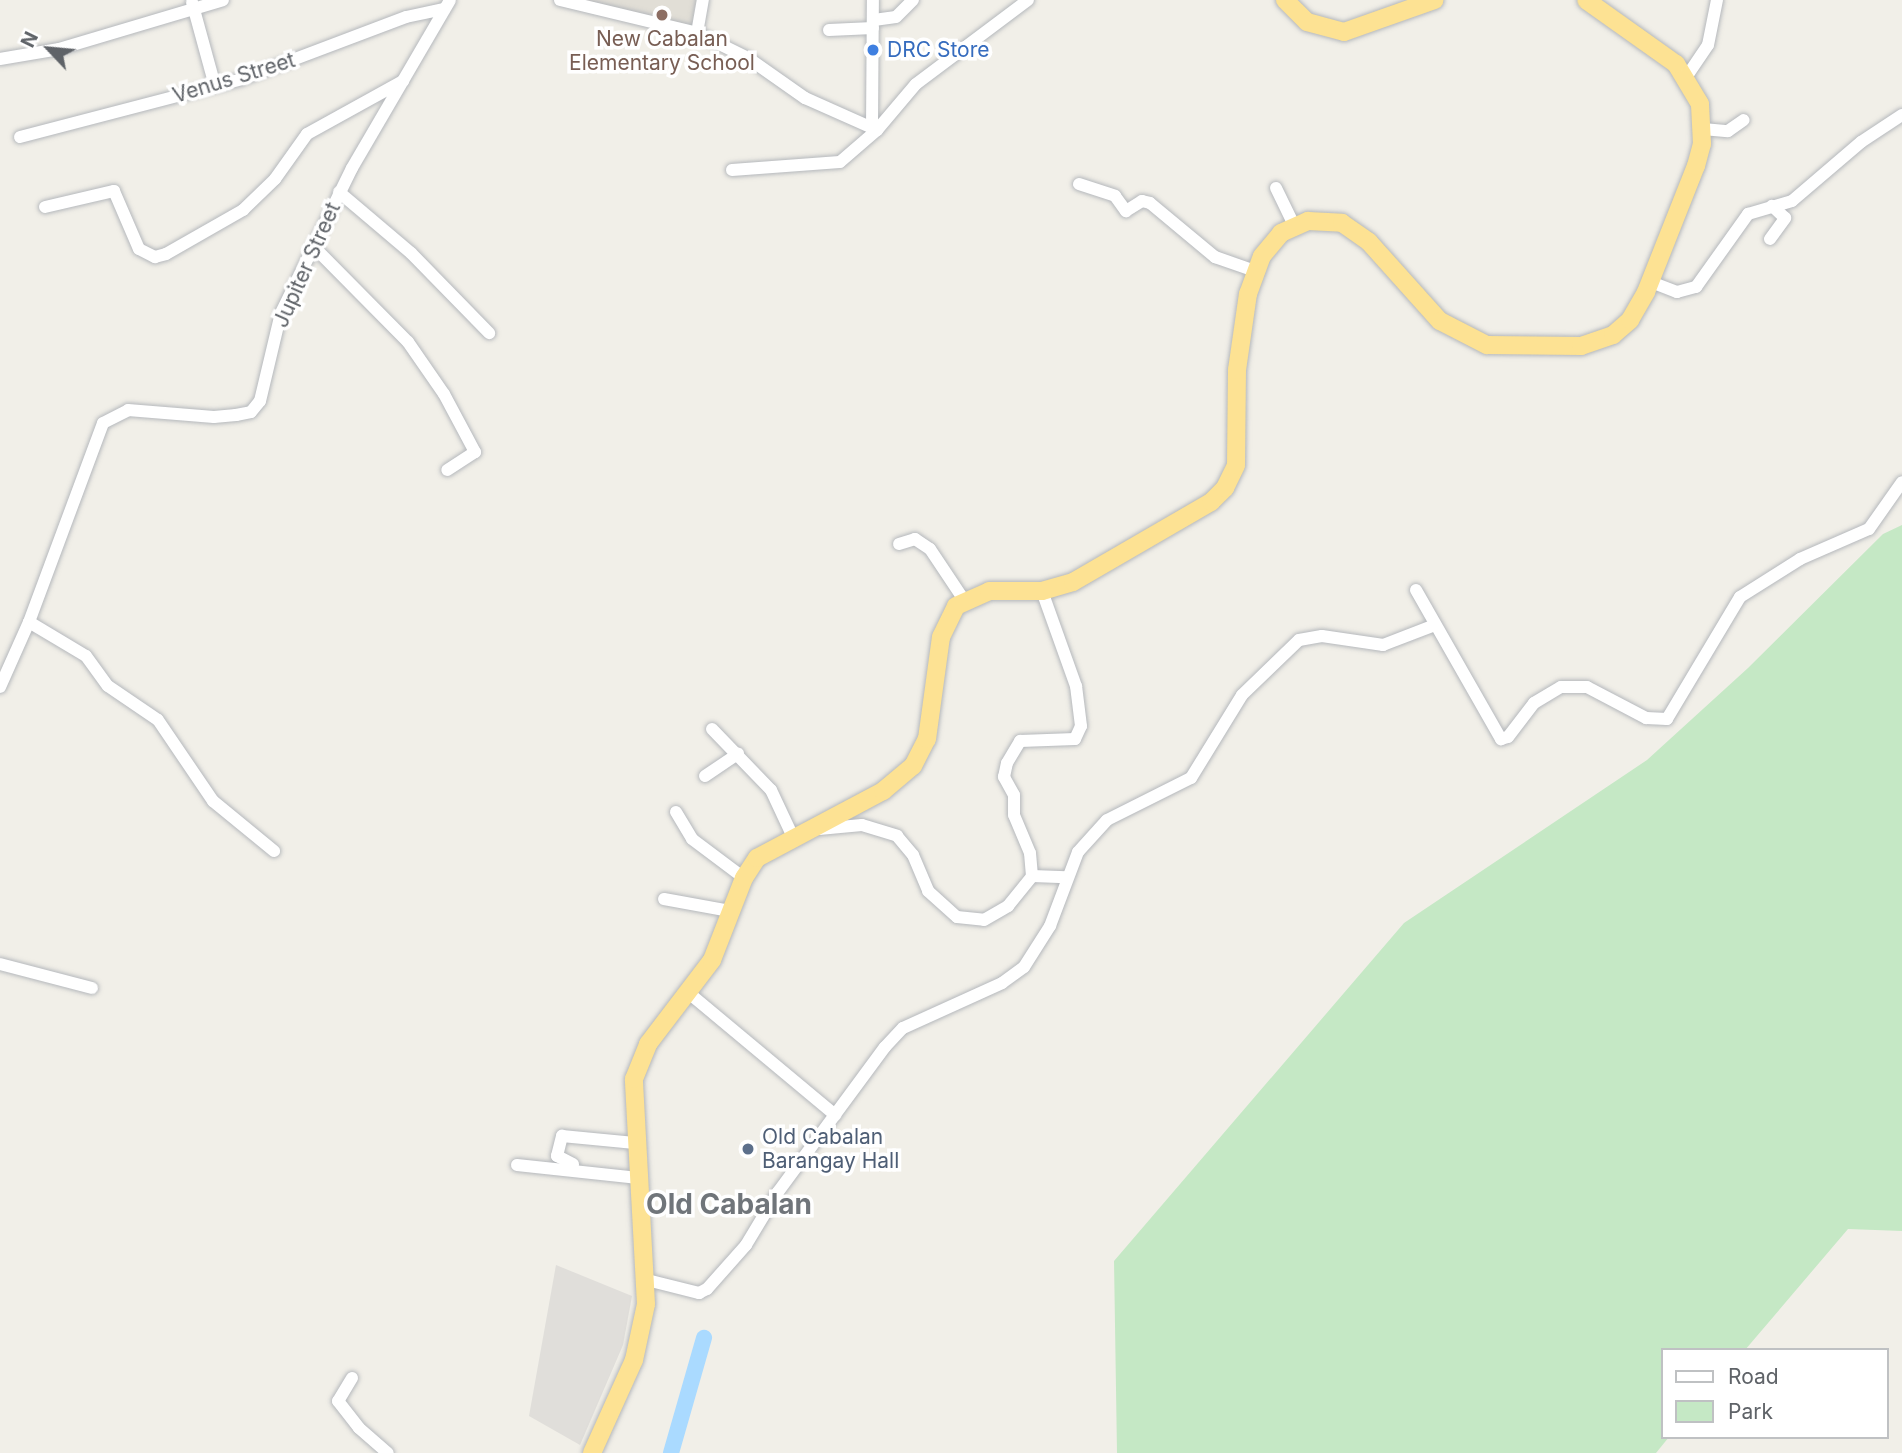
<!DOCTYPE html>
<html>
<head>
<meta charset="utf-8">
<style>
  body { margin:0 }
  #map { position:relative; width:1902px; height:1453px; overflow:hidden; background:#f1efe8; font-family:Inter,sans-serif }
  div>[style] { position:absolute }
  .industrial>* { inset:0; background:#e0deda }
  .education>* { inset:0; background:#e1ded6 }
  .green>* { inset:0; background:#c5e8c5 }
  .river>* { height:16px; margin:-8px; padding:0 8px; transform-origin:8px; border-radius:8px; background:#aadaff }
  .roads { filter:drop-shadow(0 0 2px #b5b8bc) drop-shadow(0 0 2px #b5b8bc) }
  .minor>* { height:12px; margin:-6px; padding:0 6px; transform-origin:6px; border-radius:6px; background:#fff }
  .highway>* { height:18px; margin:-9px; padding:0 9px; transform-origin:9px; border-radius:9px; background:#fde293 }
  .dots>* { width:19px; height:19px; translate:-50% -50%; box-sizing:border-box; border:4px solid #fff; border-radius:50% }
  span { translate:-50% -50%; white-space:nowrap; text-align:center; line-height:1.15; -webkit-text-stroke:7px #fff; paint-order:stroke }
  .education-label { font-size:21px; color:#785e54 }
  .shop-label { font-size:21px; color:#366cbe }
  .left { translate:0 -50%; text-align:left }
  .street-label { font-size:21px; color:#5f6368 }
  .service-label { font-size:21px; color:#4e5e75 }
  .district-label { font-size:28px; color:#70757a; font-weight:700 }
  .legend { position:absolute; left:1661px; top:1348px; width:228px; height:91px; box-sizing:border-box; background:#fff; border:2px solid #bfc1c3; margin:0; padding:9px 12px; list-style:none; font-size:21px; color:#5f6368 }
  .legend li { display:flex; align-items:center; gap:14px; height:35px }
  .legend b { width:35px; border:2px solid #bfc1c3 }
  .north { position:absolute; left:14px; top:14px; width:70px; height:70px; -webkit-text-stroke:5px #fff; paint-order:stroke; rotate:296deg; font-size:19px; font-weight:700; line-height:28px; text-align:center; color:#5f6368 }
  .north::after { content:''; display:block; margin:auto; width:24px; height:32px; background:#5f6368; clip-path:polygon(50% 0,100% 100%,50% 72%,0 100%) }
</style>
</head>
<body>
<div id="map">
  <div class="industrial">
    <i style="clip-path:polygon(556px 1265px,632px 1296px,623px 1345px,580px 1445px,529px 1416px)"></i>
  </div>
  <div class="education">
    <i style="clip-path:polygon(572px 0,696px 0,691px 31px)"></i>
  </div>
  <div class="green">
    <i style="clip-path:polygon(1902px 525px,1902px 1231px,1848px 1229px,1745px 1350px,1662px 1350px,1662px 1437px,1669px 1437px,1656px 1453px,1117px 1453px,1114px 1261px,1404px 923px,1647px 760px,1748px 668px,1883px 534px)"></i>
  </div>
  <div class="river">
    <i style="left:671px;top:1453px;width:120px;rotate:-74deg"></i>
  </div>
  <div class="roads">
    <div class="minor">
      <i style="left:560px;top:0;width:141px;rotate:13.5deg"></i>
      <i style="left:697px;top:33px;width:57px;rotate:26.1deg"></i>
      <i style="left:748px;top:58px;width:70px;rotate:35.1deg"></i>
      <i style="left:805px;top:98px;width:79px;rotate:24deg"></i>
      <i style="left:192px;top:2px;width:87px;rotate:74.7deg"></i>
      <i style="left:874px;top:20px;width:22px;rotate:-8deg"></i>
      <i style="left:896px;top:17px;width:24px;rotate:-45deg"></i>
      <i style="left:829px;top:30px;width:44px;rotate:-2.6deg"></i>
      <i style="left:697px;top:33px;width:34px;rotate:-80deg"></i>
      <i style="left:0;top:59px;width:60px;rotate:-9.6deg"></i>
      <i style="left:59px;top:49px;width:171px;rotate:-16.6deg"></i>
      <i style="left:1687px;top:76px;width:37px;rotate:-56deg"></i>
      <i style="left:1708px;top:45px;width:46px;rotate:-78.7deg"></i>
      <i style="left:872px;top:128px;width:128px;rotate:-89.6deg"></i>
      <i style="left:1703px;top:129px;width:25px;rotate:5deg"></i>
      <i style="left:1728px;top:131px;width:19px;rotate:-35deg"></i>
      <i style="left:20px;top:137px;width:229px;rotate:-14.6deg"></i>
      <i style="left:242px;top:79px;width:175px;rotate:-20.7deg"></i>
      <i style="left:406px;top:17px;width:39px;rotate:-12deg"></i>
      <i style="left:732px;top:170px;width:108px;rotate:-4.2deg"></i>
      <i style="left:840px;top:162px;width:49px;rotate:-40.9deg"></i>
      <i style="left:877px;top:130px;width:60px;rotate:-49.7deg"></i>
      <i style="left:916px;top:84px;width:140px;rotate:-36.9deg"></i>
      <i style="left:1079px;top:184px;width:38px;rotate:18deg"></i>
      <i style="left:1115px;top:196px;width:19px;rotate:54deg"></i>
      <i style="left:1126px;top:211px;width:19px;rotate:-32deg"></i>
      <i style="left:1142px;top:201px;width:8px;rotate:14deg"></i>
      <i style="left:1150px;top:203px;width:85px;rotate:39.7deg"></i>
      <i style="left:1215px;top:257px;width:42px;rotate:19.3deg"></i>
      <i style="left:1276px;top:188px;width:41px;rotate:64.1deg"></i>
      <i style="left:339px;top:192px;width:94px;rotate:40.3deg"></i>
      <i style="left:411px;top:253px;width:112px;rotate:45.7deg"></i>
      <i style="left:45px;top:207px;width:71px;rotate:-13.1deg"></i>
      <i style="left:114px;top:191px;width:63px;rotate:66.7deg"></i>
      <i style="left:139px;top:249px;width:18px;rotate:27deg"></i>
      <i style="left:155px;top:257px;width:11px;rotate:-15deg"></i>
      <i style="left:166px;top:254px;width:89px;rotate:-29.7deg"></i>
      <i style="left:243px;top:210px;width:45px;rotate:-44.1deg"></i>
      <i style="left:275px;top:179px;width:55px;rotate:-54.6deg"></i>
      <i style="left:307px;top:134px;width:110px;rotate:-28.9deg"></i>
      <i style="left:1770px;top:239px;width:26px;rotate:-54deg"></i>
      <i style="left:1785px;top:218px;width:18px;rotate:-137deg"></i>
      <i style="left:313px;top:246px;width:135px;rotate:45.3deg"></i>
      <i style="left:408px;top:342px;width:63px;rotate:55.3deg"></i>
      <i style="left:444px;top:394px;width:66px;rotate:61.9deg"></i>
      <i style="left:475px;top:452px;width:33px;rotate:147deg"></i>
      <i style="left:1651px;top:282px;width:28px;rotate:21deg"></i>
      <i style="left:1677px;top:292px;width:20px;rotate:-15deg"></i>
      <i style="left:1696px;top:287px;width:90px;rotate:-54.5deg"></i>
      <i style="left:1748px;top:214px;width:46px;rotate:-16.5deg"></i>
      <i style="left:1792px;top:201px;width:91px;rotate:-40.5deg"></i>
      <i style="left:1861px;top:142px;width:49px;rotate:-33.4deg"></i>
      <i style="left:899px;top:544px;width:17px;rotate:-17deg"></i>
      <i style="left:915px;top:539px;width:18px;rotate:34deg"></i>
      <i style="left:930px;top:549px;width:61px;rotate:56.3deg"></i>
      <i style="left:1416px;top:590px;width:172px;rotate:60.3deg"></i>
      <i style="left:1501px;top:739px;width:7px;rotate:-16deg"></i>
      <i style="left:1508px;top:737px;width:43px;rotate:-52.6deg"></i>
      <i style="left:1534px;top:703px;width:31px;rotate:-31deg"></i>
      <i style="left:1561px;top:687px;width:26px"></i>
      <i style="left:1587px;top:687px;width:67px;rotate:27.7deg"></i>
      <i style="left:1646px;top:718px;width:21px;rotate:3deg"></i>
      <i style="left:1667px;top:719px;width:142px;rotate:-59.1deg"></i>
      <i style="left:1740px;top:597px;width:71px;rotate:-32.3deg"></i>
      <i style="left:1800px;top:559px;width:75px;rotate:-23.5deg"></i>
      <i style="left:1869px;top:529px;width:57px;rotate:-54.9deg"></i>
      <i style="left:29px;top:622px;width:66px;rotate:30.8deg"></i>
      <i style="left:86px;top:656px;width:37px;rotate:54deg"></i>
      <i style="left:108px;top:686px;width:60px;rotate:34.2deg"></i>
      <i style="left:158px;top:720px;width:98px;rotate:55.8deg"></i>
      <i style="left:213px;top:801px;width:79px;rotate:39.3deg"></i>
      <i style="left:0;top:687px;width:71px;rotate:-66deg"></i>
      <i style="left:29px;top:622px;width:212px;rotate:-69.6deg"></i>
      <i style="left:103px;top:423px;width:28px;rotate:-27deg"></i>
      <i style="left:128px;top:410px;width:86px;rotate:4.7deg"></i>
      <i style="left:214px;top:417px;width:22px;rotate:-5deg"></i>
      <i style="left:236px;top:415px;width:15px;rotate:-11deg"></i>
      <i style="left:251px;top:412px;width:14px;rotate:-51deg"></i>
      <i style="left:260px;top:401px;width:90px;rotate:-76.6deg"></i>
      <i style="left:281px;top:313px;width:161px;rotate:-63.9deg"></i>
      <i style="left:352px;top:168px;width:194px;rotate:-59.7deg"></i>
      <i style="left:712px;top:729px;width:85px;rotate:46deg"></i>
      <i style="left:771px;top:790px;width:52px;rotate:64.9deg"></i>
      <i style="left:705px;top:776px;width:40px;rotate:-34deg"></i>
      <i style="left:676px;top:812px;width:31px;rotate:59deg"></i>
      <i style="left:692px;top:839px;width:65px;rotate:36.9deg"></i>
      <i style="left:819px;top:829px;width:43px;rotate:-5.3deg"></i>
      <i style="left:862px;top:825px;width:37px;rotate:17deg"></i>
      <i style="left:897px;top:836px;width:25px;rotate:50deg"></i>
      <i style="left:913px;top:855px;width:39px;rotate:67deg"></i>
      <i style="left:928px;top:891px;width:39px;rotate:42deg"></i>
      <i style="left:957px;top:917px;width:27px;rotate:6deg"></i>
      <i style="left:984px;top:920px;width:28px;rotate:-30deg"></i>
      <i style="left:1008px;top:906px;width:38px;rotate:-51deg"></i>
      <i style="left:1032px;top:876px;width:23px;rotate:-95deg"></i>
      <i style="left:1030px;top:853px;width:41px;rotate:-112.8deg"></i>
      <i style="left:1014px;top:815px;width:20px;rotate:-90deg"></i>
      <i style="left:1014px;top:795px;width:21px;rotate:-119deg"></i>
      <i style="left:1004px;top:777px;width:14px;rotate:-78deg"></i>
      <i style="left:1007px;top:763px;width:26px;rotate:-59deg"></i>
      <i style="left:1020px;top:741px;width:55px;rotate:-2.1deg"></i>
      <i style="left:1075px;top:739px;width:14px;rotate:-65deg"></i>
      <i style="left:1081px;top:726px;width:40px;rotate:-97.1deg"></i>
      <i style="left:1076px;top:686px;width:101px;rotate:-109.7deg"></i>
      <i style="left:1032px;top:876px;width:34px;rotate:2deg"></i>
      <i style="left:664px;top:899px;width:67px;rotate:10.3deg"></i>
      <i style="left:0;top:964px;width:95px;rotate:14.6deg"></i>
      <i style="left:690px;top:994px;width:189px;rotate:39.8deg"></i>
      <i style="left:573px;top:1164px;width:18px;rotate:-153deg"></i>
      <i style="left:557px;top:1156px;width:21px;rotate:-76deg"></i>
      <i style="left:562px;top:1136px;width:73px;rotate:5.5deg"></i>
      <i style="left:517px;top:1165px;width:122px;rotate:6.1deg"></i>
      <i style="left:647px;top:1280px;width:54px;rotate:14deg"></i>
      <i style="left:699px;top:1293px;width:9px;rotate:-27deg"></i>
      <i style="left:707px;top:1289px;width:59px;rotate:-48.4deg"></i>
      <i style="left:746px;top:1245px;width:62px;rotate:-58.9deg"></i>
      <i style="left:778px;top:1192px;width:180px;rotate:-53.6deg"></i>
      <i style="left:885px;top:1047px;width:26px;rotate:-47deg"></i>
      <i style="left:903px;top:1028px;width:109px;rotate:-24.4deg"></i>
      <i style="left:1002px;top:983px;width:27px;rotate:-36deg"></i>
      <i style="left:1024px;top:967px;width:49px;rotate:-57.6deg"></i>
      <i style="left:1050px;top:926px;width:79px;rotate:-69.3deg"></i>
      <i style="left:1078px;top:852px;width:43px;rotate:-47.8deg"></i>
      <i style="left:1107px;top:820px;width:94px;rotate:-26.6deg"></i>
      <i style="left:1191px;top:778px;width:97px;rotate:-58.4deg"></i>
      <i style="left:1242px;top:695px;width:79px;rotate:-44deg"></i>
      <i style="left:1299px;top:640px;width:23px;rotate:-10deg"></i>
      <i style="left:1322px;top:636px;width:62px;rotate:8.4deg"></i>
      <i style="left:1383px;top:645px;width:56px;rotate:-21deg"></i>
      <i style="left:352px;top:1378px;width:27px;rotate:121deg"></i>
      <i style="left:338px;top:1401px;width:34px;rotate:52deg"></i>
      <i style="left:359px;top:1428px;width:38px;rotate:41deg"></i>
    </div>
    <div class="highway">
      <i style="left:1285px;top:0;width:31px;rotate:45deg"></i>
      <i style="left:1307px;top:22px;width:38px;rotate:15deg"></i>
      <i style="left:1344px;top:32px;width:96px;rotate:-19.4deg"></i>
      <i style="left:592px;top:1453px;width:102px;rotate:-65.7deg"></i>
      <i style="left:634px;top:1360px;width:57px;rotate:-77.9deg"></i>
      <i style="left:646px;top:1304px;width:225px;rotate:-93.1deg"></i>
      <i style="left:634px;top:1079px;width:38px;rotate:-68deg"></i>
      <i style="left:648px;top:1044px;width:106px;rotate:-52.7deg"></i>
      <i style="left:712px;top:960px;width:88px;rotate:-68.7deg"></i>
      <i style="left:744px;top:878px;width:24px;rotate:-57deg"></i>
      <i style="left:757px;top:858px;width:143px;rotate:-28deg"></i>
      <i style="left:883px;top:791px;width:39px;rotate:-40deg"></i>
      <i style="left:913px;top:766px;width:30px;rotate:-63deg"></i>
      <i style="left:927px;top:739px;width:103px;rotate:-82.2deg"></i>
      <i style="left:941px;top:637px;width:34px;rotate:-64deg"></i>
      <i style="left:956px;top:606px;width:36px;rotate:-24deg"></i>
      <i style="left:989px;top:591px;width:53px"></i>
      <i style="left:1042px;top:591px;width:32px;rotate:-16deg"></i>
      <i style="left:1073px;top:582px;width:160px;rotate:-30.1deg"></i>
      <i style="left:1211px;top:502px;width:20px;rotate:-45deg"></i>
      <i style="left:1225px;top:488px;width:25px;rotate:-64deg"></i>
      <i style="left:1236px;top:465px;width:95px;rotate:-89.4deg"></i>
      <i style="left:1237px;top:370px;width:77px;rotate:-81.8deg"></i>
      <i style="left:1248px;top:294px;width:40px;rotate:-69.8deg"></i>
      <i style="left:1262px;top:256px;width:30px;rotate:-50deg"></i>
      <i style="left:1281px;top:233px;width:30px;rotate:-24deg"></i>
      <i style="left:1308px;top:221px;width:34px;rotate:3deg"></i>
      <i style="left:1342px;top:223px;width:33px;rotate:35deg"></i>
      <i style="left:1369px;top:242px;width:106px;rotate:48.1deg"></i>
      <i style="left:1440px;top:321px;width:53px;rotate:27.1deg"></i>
      <i style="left:1487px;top:345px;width:94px;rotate:0.6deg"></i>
      <i style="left:1581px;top:346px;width:34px;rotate:-19deg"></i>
      <i style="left:1613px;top:335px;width:23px;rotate:-41deg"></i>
      <i style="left:1630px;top:320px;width:32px;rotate:-60deg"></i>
      <i style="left:1646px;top:292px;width:136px;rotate:-68.4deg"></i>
      <i style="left:1696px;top:166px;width:23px;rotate:-75deg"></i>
      <i style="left:1702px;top:144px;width:40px;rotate:-92.9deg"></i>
      <i style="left:1700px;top:104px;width:47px;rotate:-121deg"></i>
      <i style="left:1676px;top:64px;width:110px;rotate:-144.6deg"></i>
    </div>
  </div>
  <div class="dots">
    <i style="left:662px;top:15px;background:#8d6e63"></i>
    <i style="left:873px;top:50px;background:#3f7fe0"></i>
    <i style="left:748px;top:1149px;background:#5c6f8a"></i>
  </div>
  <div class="education-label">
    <span style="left:662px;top:51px">New Cabalan<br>Elementary School</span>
  </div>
  <div class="shop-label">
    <span class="left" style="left:887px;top:50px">DRC Store</span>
  </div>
  <div class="street-label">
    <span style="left:234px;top:78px;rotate:-17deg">Venus Street</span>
    <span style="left:307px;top:265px;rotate:-66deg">Jupiter Street</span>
  </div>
  <div class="service-label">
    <span class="left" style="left:762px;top:1149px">Old Cabalan<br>Barangay Hall</span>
  </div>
  <div class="district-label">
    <span style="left:729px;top:1204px">Old Cabalan</span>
  </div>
  <ul class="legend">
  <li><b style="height:9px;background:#fff"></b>Road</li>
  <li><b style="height:19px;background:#c5e8c5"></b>Park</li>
  </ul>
  <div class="north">N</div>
</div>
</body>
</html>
